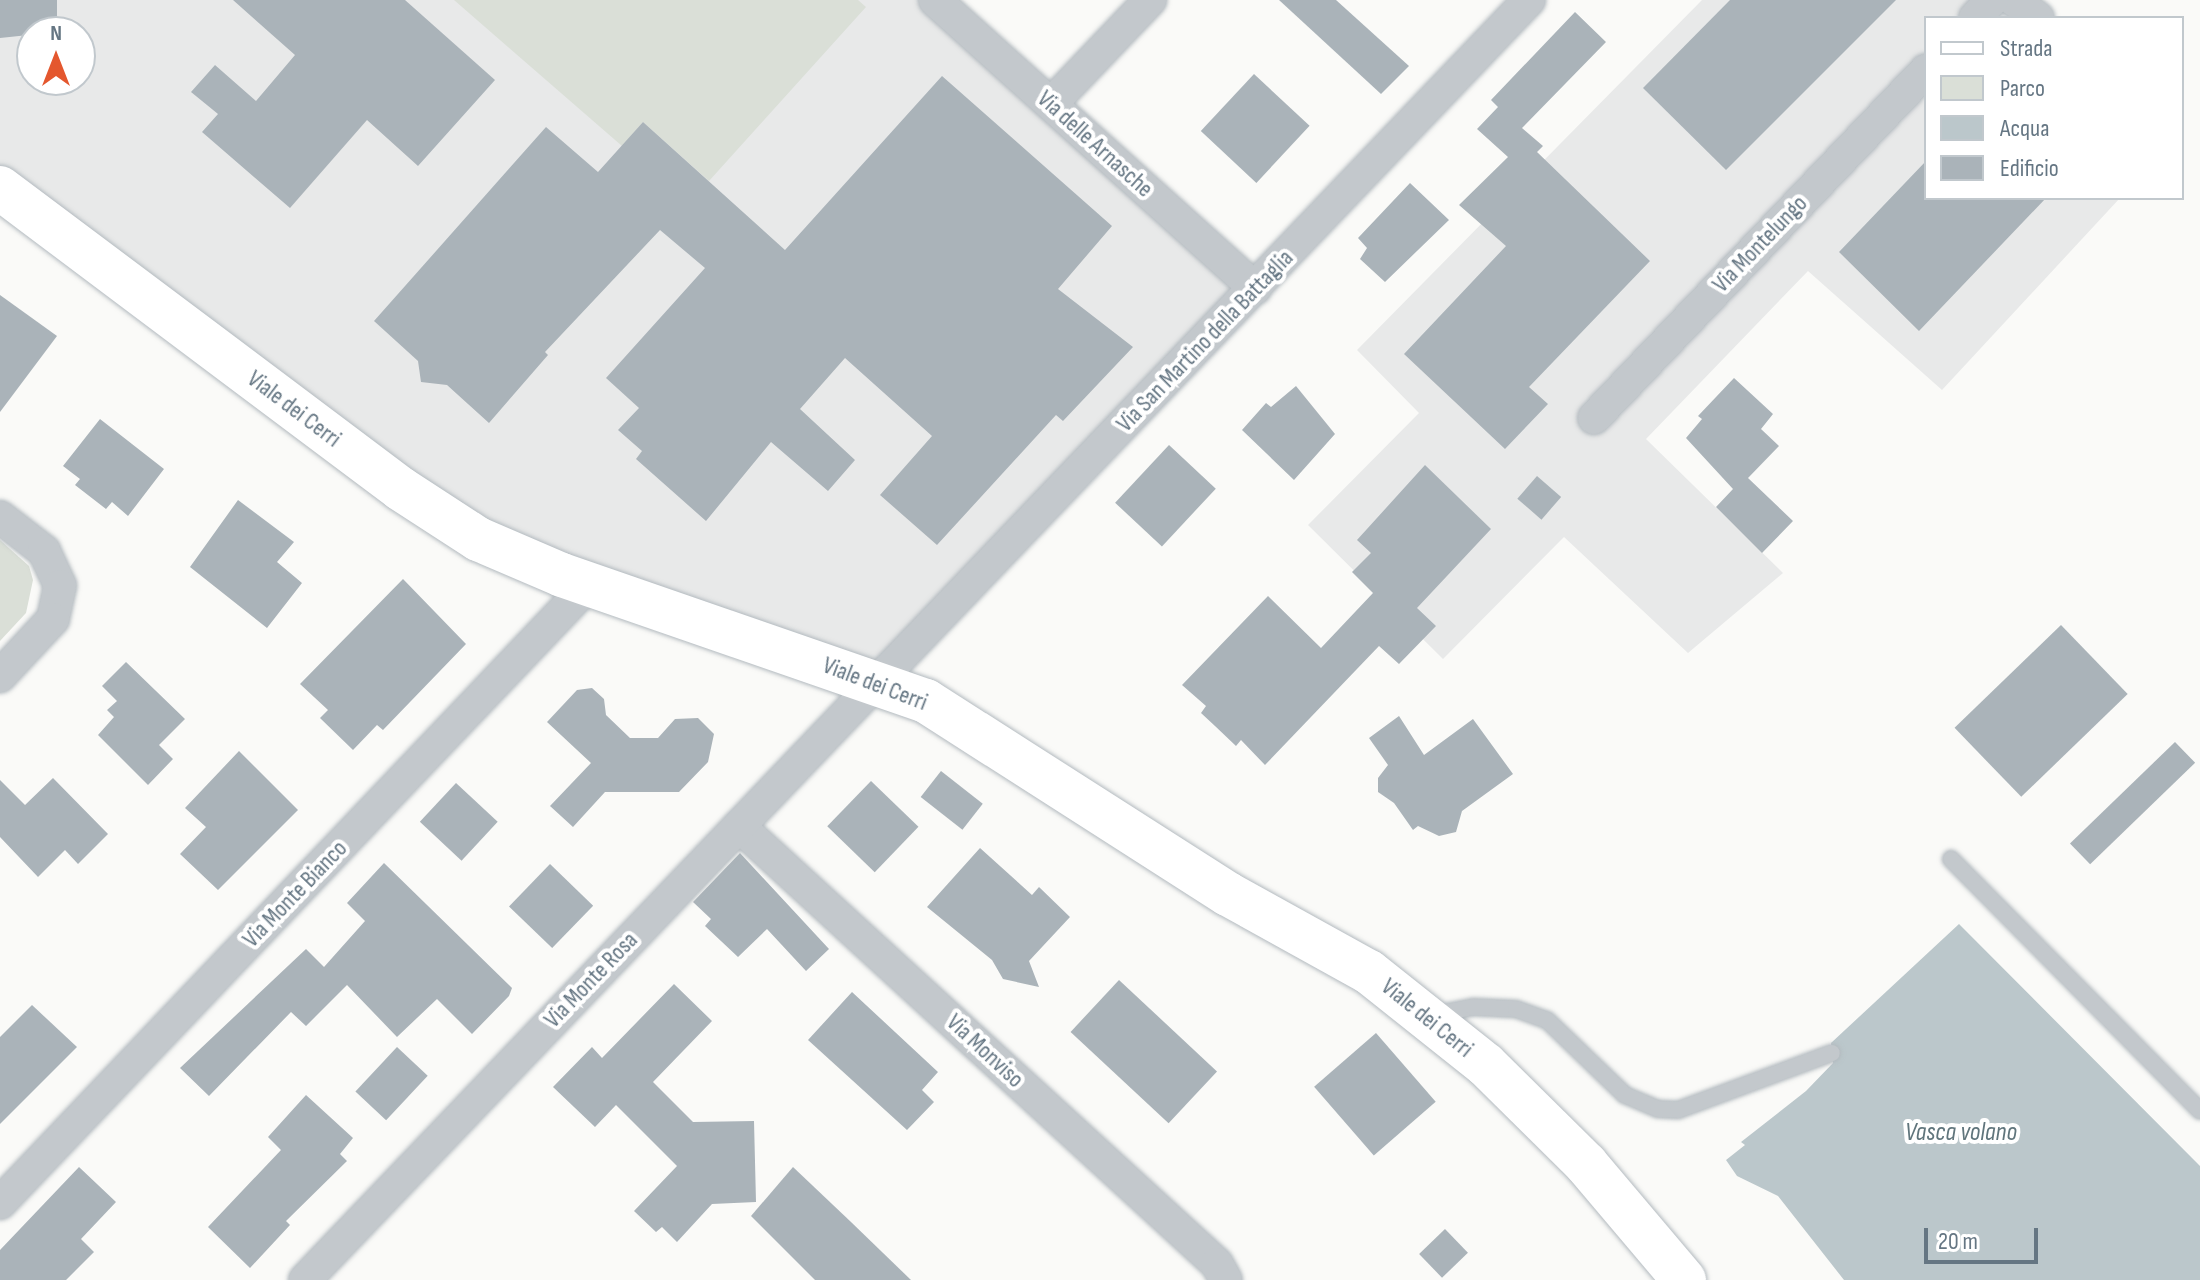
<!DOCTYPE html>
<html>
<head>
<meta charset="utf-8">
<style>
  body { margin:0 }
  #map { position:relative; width:2200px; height:1280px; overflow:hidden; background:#fafaf8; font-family:"Sofia Sans Condensed",sans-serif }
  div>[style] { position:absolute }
  .built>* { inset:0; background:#e8e9e9 }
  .green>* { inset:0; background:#dadfd7 }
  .water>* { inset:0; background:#bbc7cb }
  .building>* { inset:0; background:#aab3b9; transform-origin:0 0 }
  .roads { filter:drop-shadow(0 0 2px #b3babf) drop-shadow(0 0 2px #b3babf) }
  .lane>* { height:16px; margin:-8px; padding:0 8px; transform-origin:8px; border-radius:8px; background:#c3c8cc }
  .street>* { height:32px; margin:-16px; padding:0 16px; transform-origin:16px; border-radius:16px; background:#c3c8cc }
  .secondary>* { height:44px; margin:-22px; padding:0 22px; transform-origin:22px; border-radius:22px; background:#fff }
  span { translate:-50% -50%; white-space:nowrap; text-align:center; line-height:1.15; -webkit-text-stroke:8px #fff; paint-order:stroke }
  .street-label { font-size:24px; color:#657683 }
  .water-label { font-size:26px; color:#60757c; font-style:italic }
  .legend { position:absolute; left:1924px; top:16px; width:260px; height:184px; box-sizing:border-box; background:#fff; border:2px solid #c1c8cd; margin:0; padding:10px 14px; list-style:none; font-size:24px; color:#657683 }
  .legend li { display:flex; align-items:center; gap:16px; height:40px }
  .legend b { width:40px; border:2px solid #c1c8cd }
  .north { position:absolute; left:16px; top:16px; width:80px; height:80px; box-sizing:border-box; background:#fff; border:2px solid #c1c8cd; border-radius:50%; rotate:0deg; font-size:22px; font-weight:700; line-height:32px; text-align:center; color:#657683 }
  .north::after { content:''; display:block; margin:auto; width:28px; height:36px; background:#e4572e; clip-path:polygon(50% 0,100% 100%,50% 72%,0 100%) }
  .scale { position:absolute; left:1924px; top:1228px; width:114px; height:36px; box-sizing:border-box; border:4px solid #657683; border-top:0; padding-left:10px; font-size:24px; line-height:28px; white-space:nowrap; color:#657683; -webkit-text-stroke:6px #fff; paint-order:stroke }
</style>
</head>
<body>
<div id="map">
  <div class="built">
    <i style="clip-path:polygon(evenodd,0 0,947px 0,1248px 288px,879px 674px,526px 551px,0 179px,0 0,32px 32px,80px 32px,80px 80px,32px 80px,32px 32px)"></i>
    <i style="clip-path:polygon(1702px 0,2030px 0,2055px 18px,1926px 18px,1926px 198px,2120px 198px,1942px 390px,1808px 271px,1646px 439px,1783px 573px,1688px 653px,1564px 537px,1443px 659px,1308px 525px,1419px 413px,1357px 350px)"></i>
  </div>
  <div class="green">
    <i style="clip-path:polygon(454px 0,858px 0,866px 7px,709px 181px,643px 122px,622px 146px)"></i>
    <i style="clip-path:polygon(0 540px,29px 566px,33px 580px,26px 613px,0 641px)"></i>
  </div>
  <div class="water">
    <i style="clip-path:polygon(1959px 924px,2200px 1166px,2200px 1280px,1844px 1280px,1778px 1196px,1737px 1176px,1726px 1160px,1745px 1145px,1741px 1142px,1806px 1091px,1833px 1063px,1831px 1043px)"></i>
  </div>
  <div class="building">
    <i style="clip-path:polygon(0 0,57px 0,57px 32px,0 38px)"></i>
    <i style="clip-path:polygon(233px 0,405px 0,495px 80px,418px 166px,367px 120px,290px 208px,202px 132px,218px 114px,191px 92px,215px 65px,256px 101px,295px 55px)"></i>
    <i style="clip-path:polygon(1279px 0,1336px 0,1409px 66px,1381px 94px)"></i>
    <i style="clip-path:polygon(1730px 0,1896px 0,1726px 170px,1643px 88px)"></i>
    <i style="clip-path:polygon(1575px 12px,1606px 42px,1522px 128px,1543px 146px,1537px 152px,1650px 261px,1529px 387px,1548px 404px,1505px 449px,1404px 354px,1506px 246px,1459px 205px,1508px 157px,1477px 129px,1498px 107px,1491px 100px)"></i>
    <i style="left:1254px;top:74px;width:76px;height:78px;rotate:43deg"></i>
    <i style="clip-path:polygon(942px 76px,1112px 226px,1058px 289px,1133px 347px,1063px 421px,1056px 415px,937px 545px,880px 495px,932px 436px,845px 358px,800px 409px,855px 460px,828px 491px,771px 442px,706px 521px,636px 459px,642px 451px,618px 430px,639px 408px,606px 378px,705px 268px,660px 230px,545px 352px,548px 355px,489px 423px,447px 385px,421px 382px,418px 361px,374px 321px,546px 127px,598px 172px,643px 122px,785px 250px)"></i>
    <i style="clip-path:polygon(1926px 161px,1926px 198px,2046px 198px,1919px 331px,1839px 252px)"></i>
    <i style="clip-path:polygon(1410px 183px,1449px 220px,1385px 282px,1360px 259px,1367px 248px,1358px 238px)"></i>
    <i style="clip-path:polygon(0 295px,57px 336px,0 412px)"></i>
    <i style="clip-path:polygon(1734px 378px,1773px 414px,1761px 429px,1779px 446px,1748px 478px,1793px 521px,1762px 553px,1716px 507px,1733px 489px,1686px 438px,1702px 419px,1698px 416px)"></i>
    <i style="clip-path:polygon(1296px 386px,1335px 434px,1294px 480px,1242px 430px,1266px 403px,1271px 407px)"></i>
    <i style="clip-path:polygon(100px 419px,164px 469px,128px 516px,112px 502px,106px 509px,75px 485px,80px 479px,63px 466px)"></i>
    <i style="left:1169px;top:445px;width:64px;height:79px;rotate:43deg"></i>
    <i style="clip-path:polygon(1425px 465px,1491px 529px,1417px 608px,1436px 626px,1399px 664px,1379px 646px,1265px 765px,1241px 740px,1236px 746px,1215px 726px,1201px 713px,1206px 706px,1182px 685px,1268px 596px,1321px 648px,1373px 593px,1352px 572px,1371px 553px,1357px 540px)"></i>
    <i style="left:1537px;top:476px;width:32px;height:30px;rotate:41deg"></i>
    <i style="clip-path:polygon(238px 500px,294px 542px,277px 562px,302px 583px,267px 628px,190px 567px)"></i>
    <i style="clip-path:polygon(403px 579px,466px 644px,383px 730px,377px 725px,353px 750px,320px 718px,328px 710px,300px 684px)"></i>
    <i style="left:2061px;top:625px;width:96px;height:148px;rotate:46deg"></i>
    <i style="clip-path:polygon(126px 662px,185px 719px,159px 745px,173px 759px,148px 785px,98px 735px,114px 717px,107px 710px,117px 701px,102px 686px)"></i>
    <i style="clip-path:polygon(592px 688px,604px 699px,606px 715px,630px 738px,658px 738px,675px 719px,698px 718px,714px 734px,708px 762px,679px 792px,605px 792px,573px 827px,550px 806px,591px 763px,547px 722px,577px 690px)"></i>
    <i style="clip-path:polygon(1399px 716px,1424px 755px,1473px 719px,1513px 774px,1462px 811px,1456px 832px,1439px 836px,1418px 826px,1413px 830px,1394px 803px,1378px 792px,1378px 778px,1388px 765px,1369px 738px)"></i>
    <i style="left:2175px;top:742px;width:29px;height:146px;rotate:46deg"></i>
    <i style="clip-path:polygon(239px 751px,298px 810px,218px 890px,180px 854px,206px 827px,185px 808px)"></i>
    <i style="left:941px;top:771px;width:53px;height:33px;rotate:38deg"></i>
    <i style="clip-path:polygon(53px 778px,108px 834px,78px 864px,65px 850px,38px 877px,0 837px,0 780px,25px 805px)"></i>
    <i style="left:871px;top:781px;width:66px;height:63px;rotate:44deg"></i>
    <i style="left:456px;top:783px;width:57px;height:53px;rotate:43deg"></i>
    <i style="clip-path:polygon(980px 848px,1032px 895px,1039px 887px,1070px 917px,1029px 961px,1039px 987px,1003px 979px,992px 960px,927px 907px)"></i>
    <i style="clip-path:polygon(740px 853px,829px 949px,806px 971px,767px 929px,738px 957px,705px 926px,711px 919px,693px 902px)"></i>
    <i style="clip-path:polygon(384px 863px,512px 988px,509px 996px,472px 1034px,437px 999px,397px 1037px,347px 985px,306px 1026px,291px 1012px,209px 1096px,180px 1068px,306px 949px,324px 967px,365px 921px,347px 903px)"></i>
    <i style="left:550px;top:864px;width:60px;height:59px;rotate:44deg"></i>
    <i style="left:1119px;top:980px;width:134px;height:71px;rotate:43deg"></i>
    <i style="clip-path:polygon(674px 984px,712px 1021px,653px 1082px,693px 1122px,754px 1121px,756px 1202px,712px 1204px,677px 1242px,662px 1227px,656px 1232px,634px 1211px,677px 1166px,616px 1105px,595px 1127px,553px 1087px,592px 1047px,602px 1058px)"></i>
    <i style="clip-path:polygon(852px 992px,938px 1072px,922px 1090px,934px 1102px,907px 1130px,808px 1040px)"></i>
    <i style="clip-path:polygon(32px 1005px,77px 1047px,0 1124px,0 1037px)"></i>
    <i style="left:1376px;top:1033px;width:91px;height:82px;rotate:49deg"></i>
    <i style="left:397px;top:1047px;width:42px;height:61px;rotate:43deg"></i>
    <i style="clip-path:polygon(306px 1095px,353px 1138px,340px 1154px,347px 1161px,286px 1221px,290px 1225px,250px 1268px,208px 1227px,281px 1150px,268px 1137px)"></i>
    <i style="clip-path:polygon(79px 1167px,116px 1202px,81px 1239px,94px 1252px,66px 1280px,0 1280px,0 1250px)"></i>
    <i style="clip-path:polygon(793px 1167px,851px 1222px,911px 1280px,815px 1280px,751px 1216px)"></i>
    <i style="left:1445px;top:1229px;width:33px;height:36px;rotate:46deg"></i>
  </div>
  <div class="roads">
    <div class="lane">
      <i style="left:1951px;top:859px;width:354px;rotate:45.3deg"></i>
      <i style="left:1432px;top:1015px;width:42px;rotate:-11deg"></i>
      <i style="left:1473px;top:1007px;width:43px;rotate:2.7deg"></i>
      <i style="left:1516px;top:1009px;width:33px;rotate:20deg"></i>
      <i style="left:1547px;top:1020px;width:108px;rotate:43.9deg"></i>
      <i style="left:1625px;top:1095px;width:36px;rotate:23deg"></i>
      <i style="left:1658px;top:1109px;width:20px;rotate:3deg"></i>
      <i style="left:1678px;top:1110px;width:164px;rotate:-20.3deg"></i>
    </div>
    <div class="street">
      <i style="left:935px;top:0;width:431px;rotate:42deg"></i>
      <i style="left:2014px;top:0;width:30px;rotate:37deg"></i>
      <i style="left:1975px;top:18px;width:25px;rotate:-47deg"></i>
      <i style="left:1051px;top:104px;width:144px;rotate:-46.4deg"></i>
      <i style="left:1594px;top:418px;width:481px;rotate:-46.3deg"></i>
      <i style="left:0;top:517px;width:56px;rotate:37.7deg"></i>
      <i style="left:44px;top:551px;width:38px;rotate:65deg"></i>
      <i style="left:60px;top:586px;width:34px;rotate:102deg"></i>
      <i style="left:53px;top:619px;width:78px;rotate:132.9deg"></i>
      <i style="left:739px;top:826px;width:648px;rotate:42.5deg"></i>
      <i style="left:1217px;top:1264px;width:18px;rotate:61deg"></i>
      <i style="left:0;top:1203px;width:854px;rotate:-46.42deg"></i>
      <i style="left:305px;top:1280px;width:1771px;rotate:-46.28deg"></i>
    </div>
    <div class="secondary">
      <i style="left:0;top:188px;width:501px;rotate:36.89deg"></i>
      <i style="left:401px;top:489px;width:92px;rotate:33deg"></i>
      <i style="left:478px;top:539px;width:91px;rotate:23.2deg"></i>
      <i style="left:562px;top:575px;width:385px;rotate:19.1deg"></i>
      <i style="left:926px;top:701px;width:358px;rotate:32.6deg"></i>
      <i style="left:1228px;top:894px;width:161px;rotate:29deg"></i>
      <i style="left:1369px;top:972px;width:149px;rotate:38.5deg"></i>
      <i style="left:1486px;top:1065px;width:141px;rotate:44.7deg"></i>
      <i style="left:1586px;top:1164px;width:152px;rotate:49.8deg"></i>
    </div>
  </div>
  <div class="street-label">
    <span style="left:1095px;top:144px;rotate:42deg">Via delle Arnasche</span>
    <span style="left:1760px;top:244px;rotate:-46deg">Via Montelungo</span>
    <span style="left:1205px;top:341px;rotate:-46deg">Via San Martino della Battaglia</span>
    <span style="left:294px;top:409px;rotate:37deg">Viale dei Cerri</span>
    <span style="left:875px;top:684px;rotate:21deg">Viale dei Cerri</span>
    <span style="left:295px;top:894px;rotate:-46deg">Via Monte Bianco</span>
    <span style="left:591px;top:980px;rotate:-46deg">Via Monte Rosa</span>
    <span style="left:1427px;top:1018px;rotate:39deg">Viale dei Cerri</span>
    <span style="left:985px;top:1051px;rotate:43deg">Via Monviso</span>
  </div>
  <div class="water-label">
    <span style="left:1961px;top:1133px">Vasca volano</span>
  </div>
  <ul class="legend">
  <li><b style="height:10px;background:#fff"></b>Strada</li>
  <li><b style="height:22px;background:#dadfd7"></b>Parco</li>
  <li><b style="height:22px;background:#bbc7cb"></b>Acqua</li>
  <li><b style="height:22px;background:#aab3b9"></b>Edificio</li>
  </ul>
  <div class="north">N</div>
  <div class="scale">20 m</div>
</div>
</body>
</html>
